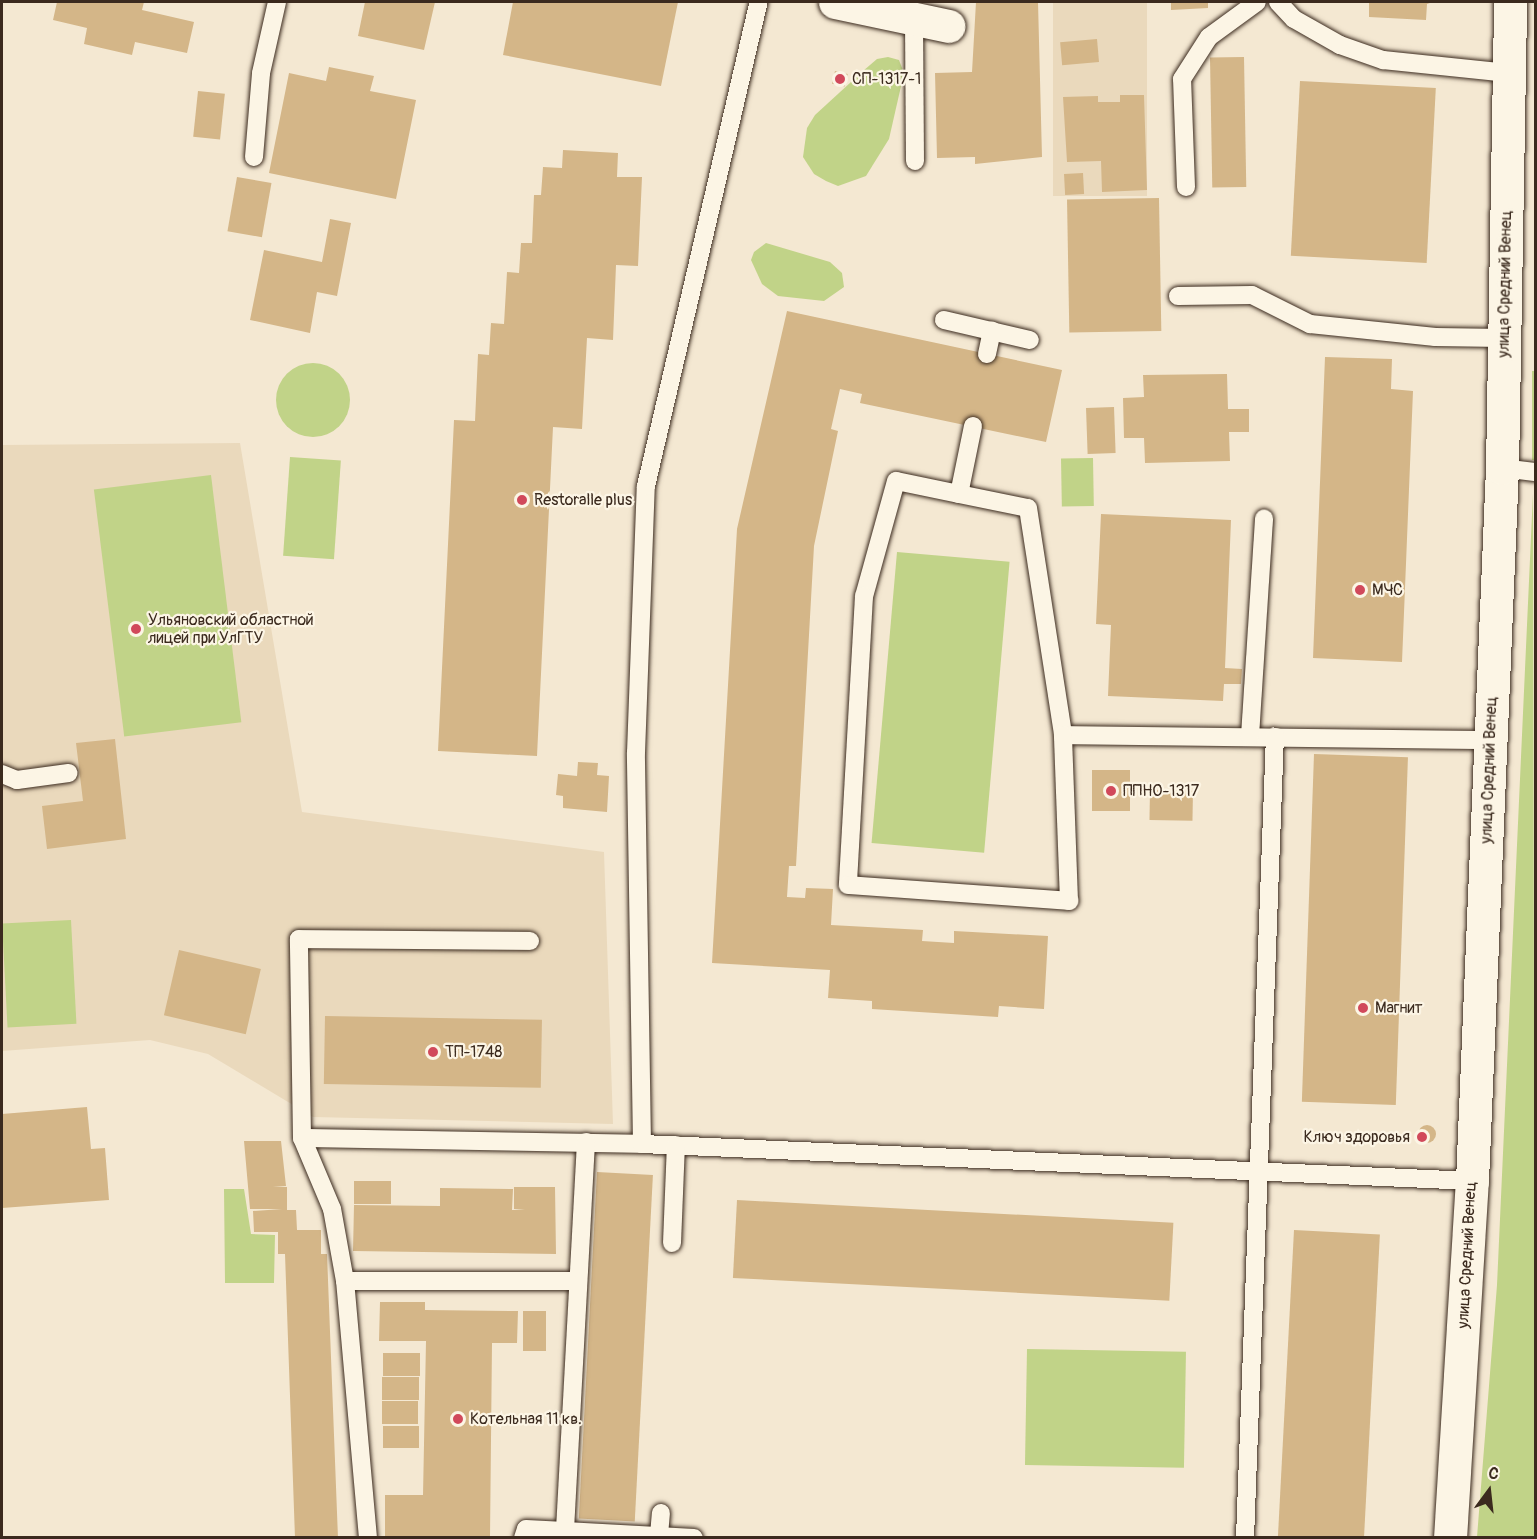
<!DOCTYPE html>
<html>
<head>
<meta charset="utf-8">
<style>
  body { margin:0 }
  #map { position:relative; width:1537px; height:1539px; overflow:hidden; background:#f4e8d2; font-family:Pangolin,sans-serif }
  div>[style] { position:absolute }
  .built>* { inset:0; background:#ead9bc; transform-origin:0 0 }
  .green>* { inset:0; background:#c1d388; transform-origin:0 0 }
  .round { border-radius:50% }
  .building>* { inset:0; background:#d4b688; transform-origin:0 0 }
  .roads { filter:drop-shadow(0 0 2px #3b2a1e) drop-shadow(0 0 2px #3b2a1e) }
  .service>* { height:18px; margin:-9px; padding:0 9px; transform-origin:9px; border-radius:9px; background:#fcf5e5 }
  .minor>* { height:33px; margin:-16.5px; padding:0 16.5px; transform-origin:16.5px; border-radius:16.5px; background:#fcf5e5 }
  .dots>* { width:16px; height:16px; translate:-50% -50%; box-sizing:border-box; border:3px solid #fcf5e5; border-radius:50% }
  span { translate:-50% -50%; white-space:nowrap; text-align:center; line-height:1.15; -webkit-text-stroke:4.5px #fcf5e5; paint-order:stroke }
  .poi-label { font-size:16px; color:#3b2a1e }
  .left { translate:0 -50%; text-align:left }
  .right { translate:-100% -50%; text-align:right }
  .street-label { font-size:16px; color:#3b2a1e }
  .frame { position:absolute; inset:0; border:3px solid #3b2a1e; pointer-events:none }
  .north { position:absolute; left:1459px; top:1461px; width:60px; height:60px; -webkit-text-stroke:4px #fcf5e5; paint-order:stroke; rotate:15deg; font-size:16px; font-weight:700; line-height:24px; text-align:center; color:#3b2a1e }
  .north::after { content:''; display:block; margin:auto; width:21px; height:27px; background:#3b2a1e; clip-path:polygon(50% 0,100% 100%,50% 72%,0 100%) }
</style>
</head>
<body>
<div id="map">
  <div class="built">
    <i style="left:1053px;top:2px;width:94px;height:194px"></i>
    <i style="clip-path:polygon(240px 443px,302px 812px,604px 852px,613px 1124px,313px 1117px,208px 1054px,150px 1040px,2px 1051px,2px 445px)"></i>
  </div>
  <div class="green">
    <i style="clip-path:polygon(888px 57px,899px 60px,904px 73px,889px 139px,866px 176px,838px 186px,826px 181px,814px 174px,803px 157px,807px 128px,815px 115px,863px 71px,877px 59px)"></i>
    <i style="clip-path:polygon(766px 243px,830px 262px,842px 273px,844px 287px,824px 301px,778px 296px,762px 284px,751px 260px,754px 252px)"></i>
    <i class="round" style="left:276px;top:363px;width:74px;height:74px"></i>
    <i style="left:1532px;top:371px;width:4px;height:89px"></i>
    <i style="left:290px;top:457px;width:51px;height:99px;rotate:4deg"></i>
    <i style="left:1093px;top:458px;width:48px;height:32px;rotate:89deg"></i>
    <i style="left:211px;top:475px;width:249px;height:118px;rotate:83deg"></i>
    <i style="clip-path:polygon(1533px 493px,1535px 1537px,1477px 1537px,1497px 1285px)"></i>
    <i style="left:897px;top:552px;width:113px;height:292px;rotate:5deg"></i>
    <i style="left:71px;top:920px;width:104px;height:69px;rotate:87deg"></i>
    <i style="clip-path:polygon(224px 1189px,244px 1189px,251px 1234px,275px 1235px,274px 1283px,225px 1283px)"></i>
    <i style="left:1027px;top:1349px;width:159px;height:116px;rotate:1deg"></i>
  </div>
  <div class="building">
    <i style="clip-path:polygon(57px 2px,144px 2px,142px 10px,194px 22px,187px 53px,135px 42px,132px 55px,84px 44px,87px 28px,53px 20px)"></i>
    <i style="clip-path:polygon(365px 2px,435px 2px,424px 50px,358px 36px)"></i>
    <i style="clip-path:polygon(513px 2px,678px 2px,661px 86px,503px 55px)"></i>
    <i style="clip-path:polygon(976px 2px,1038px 2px,1042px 157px,975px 164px,975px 157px,937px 158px,935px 73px,972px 72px)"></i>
    <i style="clip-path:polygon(1171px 2px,1208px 2px,1208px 8px,1171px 10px)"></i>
    <i style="clip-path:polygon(1369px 2px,1433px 2px,1427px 4px,1426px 20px,1369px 17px)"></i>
    <i style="left:1097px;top:39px;width:23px;height:37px;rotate:85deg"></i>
    <i style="left:1244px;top:57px;width:130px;height:34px;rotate:89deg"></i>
    <i style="clip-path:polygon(329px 67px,374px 76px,370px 91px,416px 100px,396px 199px,269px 173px,289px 73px,326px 81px)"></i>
    <i style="left:835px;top:71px;width:13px;height:13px;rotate:13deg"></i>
    <i style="left:1300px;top:81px;width:136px;height:175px;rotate:3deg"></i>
    <i style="left:198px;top:91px;width:27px;height:46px;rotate:6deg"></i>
    <i style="clip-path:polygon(1120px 95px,1144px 95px,1147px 190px,1102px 192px,1101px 161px,1067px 162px,1063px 97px,1098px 96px,1098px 102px,1120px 102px)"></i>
    <i style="clip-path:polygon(563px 150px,618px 153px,617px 177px,642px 177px,638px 266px,616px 265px,613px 340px,587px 338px,582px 429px,553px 427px,537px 756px,438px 751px,454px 420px,475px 421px,478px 354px,489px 355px,491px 323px,504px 324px,507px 272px,519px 273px,521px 243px,532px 243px,534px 195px,541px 195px,543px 167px,562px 168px)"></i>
    <i style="left:1083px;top:173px;width:21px;height:19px;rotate:87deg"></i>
    <i style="left:237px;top:177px;width:35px;height:55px;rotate:10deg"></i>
    <i style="left:1159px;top:198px;width:133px;height:92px;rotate:89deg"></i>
    <i style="clip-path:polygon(330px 219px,351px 223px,337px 296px,317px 292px,310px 333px,250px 320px,264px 250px,322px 262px)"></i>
    <i style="clip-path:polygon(787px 311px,1062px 370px,1046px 442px,860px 403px,862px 394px,840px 389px,831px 429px,838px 431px,814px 546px,796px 866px,789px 866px,787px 897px,805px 898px,806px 888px,833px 889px,831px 925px,923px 930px,922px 941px,954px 943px,954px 931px,1048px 936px,1044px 1009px,999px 1006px,998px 1017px,872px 1009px,872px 1001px,828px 998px,830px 970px,712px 963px,737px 529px)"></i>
    <i style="clip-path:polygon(1325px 357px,1392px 359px,1391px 389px,1413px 391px,1402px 662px,1313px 658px)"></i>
    <i style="clip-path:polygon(1227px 374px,1228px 409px,1249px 409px,1249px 432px,1229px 432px,1230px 461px,1145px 463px,1144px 438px,1124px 438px,1123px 398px,1144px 397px,1143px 375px)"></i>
    <i style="left:1114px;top:407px;width:46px;height:28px;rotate:88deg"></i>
    <i style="clip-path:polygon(1101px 514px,1231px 520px,1225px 668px,1242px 669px,1241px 684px,1224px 684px,1223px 701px,1108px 696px,1111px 625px,1096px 624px)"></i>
    <i style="clip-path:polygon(115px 739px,126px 839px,47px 849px,42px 806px,83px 801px,76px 743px)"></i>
    <i style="left:1314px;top:754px;width:94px;height:348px;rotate:2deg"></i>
    <i style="clip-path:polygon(578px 762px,598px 763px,597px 775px,609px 776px,607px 812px,563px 808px,563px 796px,556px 795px,558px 774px,577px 776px)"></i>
    <i style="left:1092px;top:770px;width:38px;height:41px"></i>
    <i style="left:1150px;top:790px;width:43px;height:30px;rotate:1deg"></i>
    <i style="left:179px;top:950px;width:84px;height:67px;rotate:13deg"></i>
    <i style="left:325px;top:1016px;width:217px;height:68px;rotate:1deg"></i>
    <i style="clip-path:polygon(87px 1107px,91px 1149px,105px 1148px,109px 1200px,2px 1208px,2px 1114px)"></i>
    <i class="round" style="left:1418px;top:1125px;width:18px;height:18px"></i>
    <i style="clip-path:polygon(244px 1141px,281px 1141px,286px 1186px,273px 1187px,287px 1187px,287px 1210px,296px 1210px,297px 1230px,321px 1230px,321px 1254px,327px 1254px,338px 1538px,295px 1538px,285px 1254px,278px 1254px,278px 1232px,254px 1232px,253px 1211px,282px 1209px,250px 1209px)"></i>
    <i style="left:597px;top:1172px;width:56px;height:347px;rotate:3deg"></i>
    <i style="left:354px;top:1181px;width:37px;height:23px"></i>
    <i style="clip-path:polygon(514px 1187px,555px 1187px,556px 1254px,353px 1251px,354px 1205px,440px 1206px,440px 1188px,513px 1189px,512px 1210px,525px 1210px,514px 1209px)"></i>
    <i style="left:737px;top:1200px;width:437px;height:78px;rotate:3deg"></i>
    <i style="left:1294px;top:1230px;width:86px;height:308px;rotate:3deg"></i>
    <i style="clip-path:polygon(380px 1302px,425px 1302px,425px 1310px,518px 1311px,517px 1343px,492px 1343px,490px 1538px,385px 1538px,385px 1495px,423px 1495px,426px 1341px,379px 1341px)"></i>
    <i style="left:523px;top:1311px;width:23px;height:40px"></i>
    <i style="left:383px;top:1353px;width:37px;height:23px"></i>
    <i style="left:382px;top:1377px;width:37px;height:23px"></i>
    <i style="left:382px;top:1401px;width:36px;height:23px"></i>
    <i style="left:383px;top:1426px;width:36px;height:22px"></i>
  </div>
  <div class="roads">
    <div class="service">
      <i style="left:1278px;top:2px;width:23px;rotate:47deg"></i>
      <i style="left:1294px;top:19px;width:53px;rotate:29.5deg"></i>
      <i style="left:1340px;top:45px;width:46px;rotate:19.2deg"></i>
      <i style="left:1383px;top:60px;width:126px;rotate:5.9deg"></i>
      <i style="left:914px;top:19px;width:142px;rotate:89.6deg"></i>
      <i style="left:254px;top:157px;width:84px;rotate:-85.2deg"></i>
      <i style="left:261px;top:73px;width:73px;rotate:-77.3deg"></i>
      <i style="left:1186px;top:187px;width:108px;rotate:-92.1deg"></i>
      <i style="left:1182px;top:79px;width:50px;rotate:-57.3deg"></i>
      <i style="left:1209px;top:37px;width:59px;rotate:-36.1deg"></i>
      <i style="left:1178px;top:296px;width:74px;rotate:-0.8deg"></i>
      <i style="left:1252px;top:295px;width:65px;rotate:26.6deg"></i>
      <i style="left:1310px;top:324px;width:126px;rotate:5.9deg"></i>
      <i style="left:1435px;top:337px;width:69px;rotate:0.8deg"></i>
      <i style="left:944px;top:320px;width:88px;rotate:13.1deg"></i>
      <i style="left:987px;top:354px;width:24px;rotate:-78deg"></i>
      <i style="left:973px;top:426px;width:69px;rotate:101.6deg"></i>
      <i style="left:959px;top:494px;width:70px;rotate:11.5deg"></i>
      <i style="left:1028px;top:508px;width:230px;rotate:81.2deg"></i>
      <i style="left:1063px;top:735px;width:427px;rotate:0.7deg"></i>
      <i style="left:1502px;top:468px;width:34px;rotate:7deg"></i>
      <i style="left:959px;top:494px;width:64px;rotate:-168.3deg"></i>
      <i style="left:896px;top:481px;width:119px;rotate:105.5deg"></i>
      <i style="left:864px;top:596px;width:289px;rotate:93.2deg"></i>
      <i style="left:848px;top:885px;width:222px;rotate:4.1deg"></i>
      <i style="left:1069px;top:901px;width:166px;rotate:-92.1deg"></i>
      <i style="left:1250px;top:736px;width:218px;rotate:-86.3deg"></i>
      <i style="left:2px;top:774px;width:16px;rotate:22deg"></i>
      <i style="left:17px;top:780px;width:52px;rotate:-7.7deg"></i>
      <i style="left:302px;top:1138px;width:340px;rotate:1deg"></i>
      <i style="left:642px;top:1144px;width:831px;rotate:2.55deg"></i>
      <i style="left:586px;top:1142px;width:390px;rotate:93.1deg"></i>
      <i style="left:565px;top:1531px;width:129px;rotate:3.1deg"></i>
      <i style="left:642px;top:1144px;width:391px;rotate:-90.9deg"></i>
      <i style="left:636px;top:753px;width:267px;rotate:-87.9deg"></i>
      <i style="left:646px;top:486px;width:497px;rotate:-76.9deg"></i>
      <i style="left:672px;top:1243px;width:98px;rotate:-87.7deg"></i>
      <i style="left:345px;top:1281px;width:232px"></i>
      <i style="left:659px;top:1535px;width:22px;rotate:-85deg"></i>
      <i style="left:368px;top:1538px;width:258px;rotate:-95.1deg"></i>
      <i style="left:345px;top:1281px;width:73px;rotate:-100.2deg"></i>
      <i style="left:332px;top:1209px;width:77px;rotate:-112.9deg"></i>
      <i style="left:302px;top:1138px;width:199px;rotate:-90.9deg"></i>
      <i style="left:299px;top:939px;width:231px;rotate:0.5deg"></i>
      <i style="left:523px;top:1538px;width:9px;rotate:-72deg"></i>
      <i style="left:526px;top:1529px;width:39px;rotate:3deg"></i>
      <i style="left:1245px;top:1538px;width:802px;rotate:-87.86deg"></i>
    </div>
    <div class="minor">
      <i style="left:835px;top:2px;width:116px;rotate:11.9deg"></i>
      <i style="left:1450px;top:1538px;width:358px;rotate:-86.5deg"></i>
      <i style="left:1472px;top:1181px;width:714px;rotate:-87.59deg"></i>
      <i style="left:1502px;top:468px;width:466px;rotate:-89deg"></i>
    </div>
  </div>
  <div class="dots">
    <i style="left:840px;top:79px;background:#d1495b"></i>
    <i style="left:522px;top:500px;background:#d1495b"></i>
    <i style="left:1360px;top:590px;background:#d1495b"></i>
    <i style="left:136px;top:629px;background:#d1495b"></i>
    <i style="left:1111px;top:791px;background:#d1495b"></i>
    <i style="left:1363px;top:1008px;background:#d1495b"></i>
    <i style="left:433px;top:1052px;background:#d1495b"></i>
    <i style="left:1422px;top:1137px;background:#d1495b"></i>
    <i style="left:458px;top:1419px;background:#d1495b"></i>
  </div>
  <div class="poi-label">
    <span class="left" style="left:852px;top:79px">СП-1317-1</span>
    <span class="left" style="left:534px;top:500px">Restoralle plus</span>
    <span class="left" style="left:1372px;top:590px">МЧС</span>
    <span class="left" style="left:148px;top:629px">Ульяновский областной<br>лицей при УлГТУ</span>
    <span class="left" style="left:1123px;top:791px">ППНО-1317</span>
    <span class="left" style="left:1375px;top:1008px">Магнит</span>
    <span class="left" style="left:445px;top:1052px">ТП-1748</span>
    <span class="right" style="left:1410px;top:1137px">Ключ здоровья</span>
    <span class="left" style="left:470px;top:1419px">Котельная 11 кв.</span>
  </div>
  <div class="street-label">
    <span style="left:1505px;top:284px;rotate:-89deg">улица Средний Венец</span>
    <span style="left:1489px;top:770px;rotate:-88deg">улица Средний Венец</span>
    <span style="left:1467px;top:1255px;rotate:-87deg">улица Средний Венец</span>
  </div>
  <div class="frame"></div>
  <div class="north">С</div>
</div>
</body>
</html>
